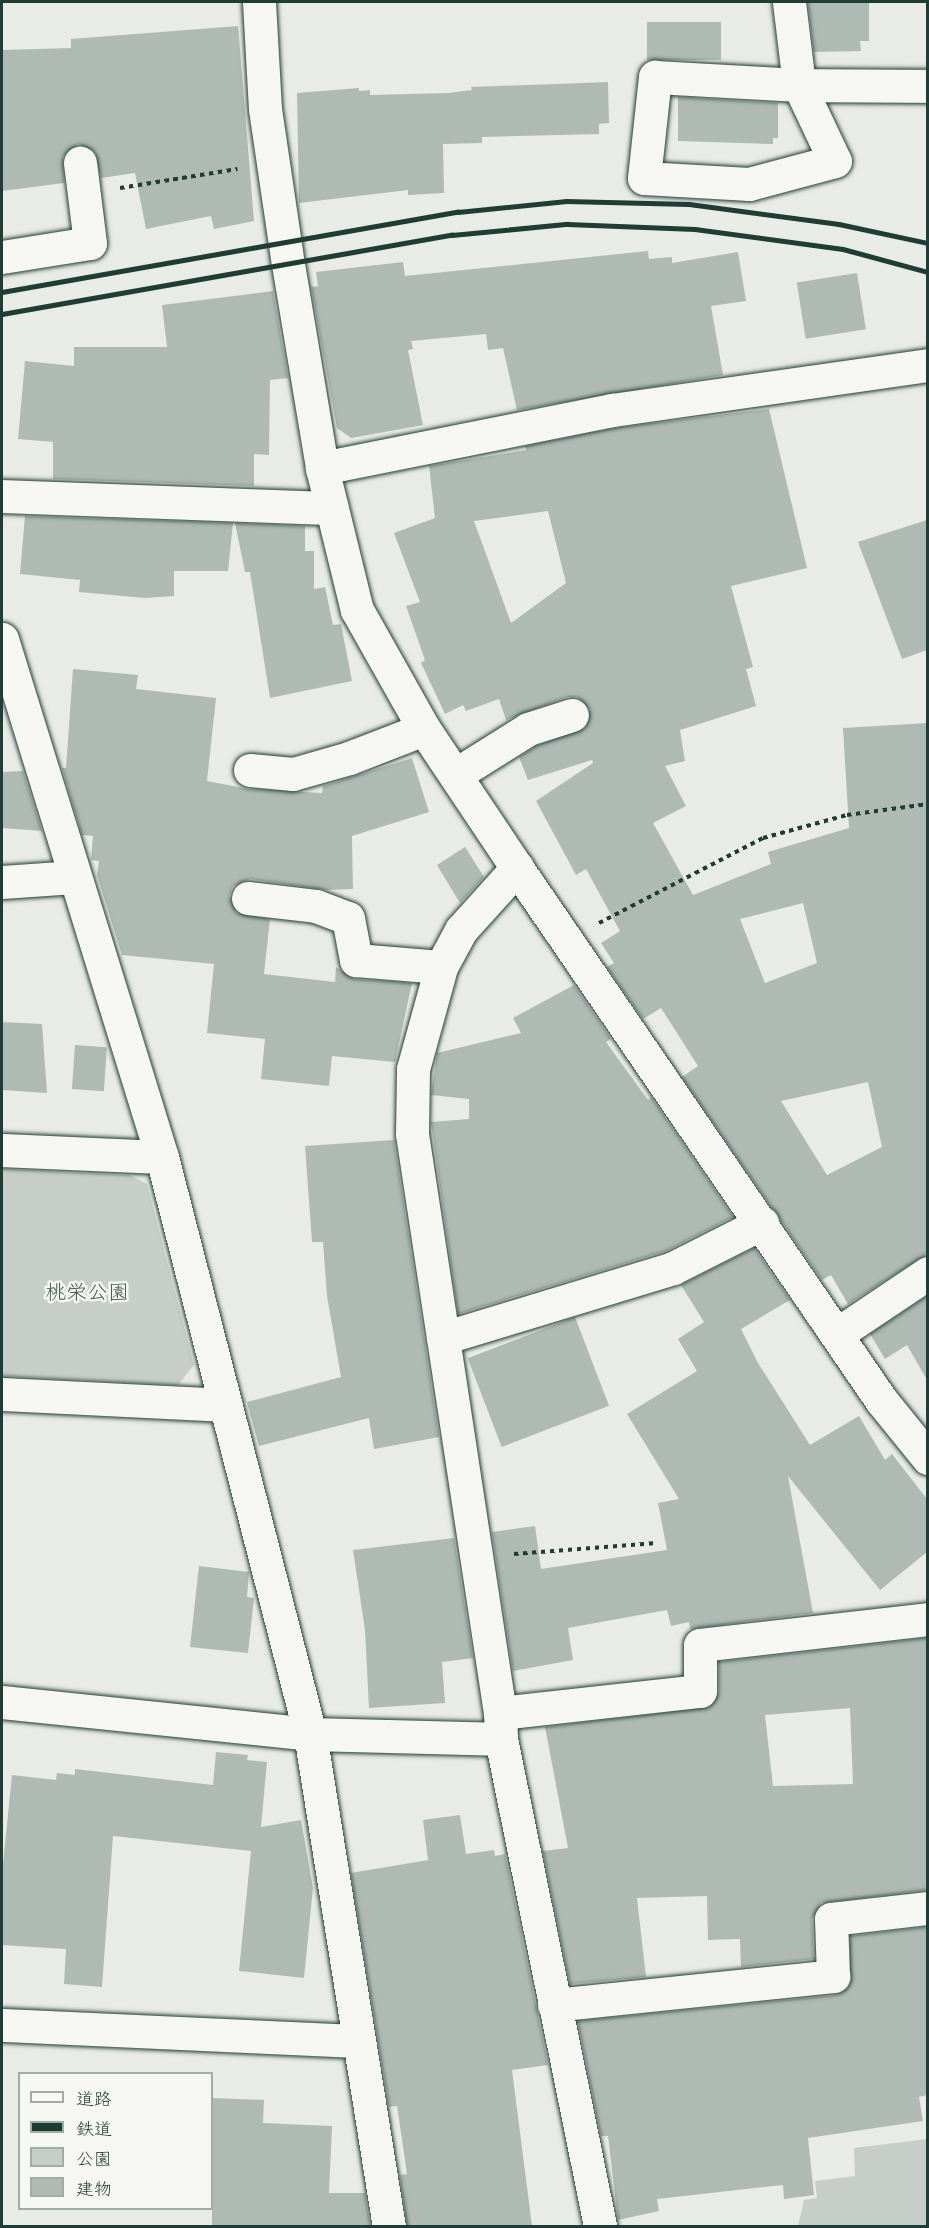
<!DOCTYPE html>
<html>
<head>
<meta charset="utf-8">
<style>
  body { margin:0 }
  #map { position:relative; width:929px; height:2228px; overflow:hidden; background:#e9ebe7; font-family:"Balsamiq Sans","Klee One",sans-serif }
  div>[style] { position:absolute }
  .green>* { inset:0; background:#c7cec9 }
  .building>* { inset:0; background:#b0bab5; transform-origin:0 0 }
  .path>* { height:4px; margin-top:-2px; transform-origin:0; background:repeating-linear-gradient(90deg,#1f3d34 0 4.5px,transparent 0 9px) }
  .roads { filter:drop-shadow(0 0 2px #1f3d34) drop-shadow(0 0 2px #1f3d34) }
  .minor>* { height:33px; margin:-16.5px; padding:0 16.5px; transform-origin:16.5px; border-radius:16.5px; background:#f6f6f2 }
  .rail>* { height:4.5px; margin:-2.25px; padding:0 2.25px; transform-origin:2.25px; border-radius:2.25px; background:#1f3d34 }
  span { translate:-50% -50%; white-space:nowrap; text-align:center; line-height:1.15; -webkit-text-stroke:5px #f6f6f2; paint-order:stroke }
  .park-label { font-size:21px; color:#415a52 }
  .frame { position:absolute; inset:0; border:3px solid #1f3d34; pointer-events:none }
  .legend { position:absolute; left:18px; top:2072px; width:195px; height:138px; box-sizing:border-box; background:#f6f6f2; border:2px solid #a0aca6; margin:0; padding:8px 10px; list-style:none; font-size:18px; color:#1f3d34 }
  .legend li { display:flex; align-items:center; gap:12px; height:30px }
  .legend b { width:30px; border:2px solid #a0aca6 }
</style>
</head>
<body>
<div id="map">
  <div class="green">
    <i style="clip-path:polygon(2px 1169px,130px 1175px,147px 1184px,194px 1365px,178px 1385px,2px 1376px)"></i>
    <i style="clip-path:polygon(927px 2139px,927px 2226px,798px 2226px,804px 2200px,817px 2198px,815px 2181px,855px 2176px,854px 2148px)"></i>
  </div>
  <div class="building">
    <i style="clip-path:polygon(808px 2px,869px 2px,869px 41px,860px 41px,861px 51px,814px 52px)"></i>
    <i style="left:647px;top:22px;width:74px;height:38px"></i>
    <i style="clip-path:polygon(238px 26px,254px 221px,214px 229px,211px 216px,146px 229px,135px 173px,101px 178px,95px 152px,78px 144px,63px 156px,64px 183px,2px 191px,2px 50px,71px 48px,71px 39px)"></i>
    <i style="clip-path:polygon(608px 82px,609px 123px,599px 124px,599px 134px,482px 137px,482px 143px,443px 144px,444px 193px,408px 195px,408px 190px,299px 203px,297px 93px,359px 88px,359px 91px,370px 90px,370px 95px,448px 93px,472px 90px,471px 87px)"></i>
    <i style="clip-path:polygon(678px 97px,778px 103px,778px 138px,773px 138px,773px 144px,678px 141px)"></i>
    <i style="clip-path:polygon(648px 251px,649px 259px,672px 257px,672px 263px,738px 252px,746px 301px,711px 306px,723px 375px,517px 410px,503px 348px,488px 350px,486px 334px,411px 341px,413px 349px,408px 350px,423px 425px,351px 438px,337px 428px,311px 287px,318px 286px,316px 272px,403px 262px,405px 276px)"></i>
    <i style="left:857px;top:273px;width:57px;height:61px;rotate:81deg"></i>
    <i style="clip-path:polygon(273px 291px,288px 378px,270px 380px,269px 455px,254px 454px,254px 486px,53px 479px,53px 442px,18px 439px,25px 361px,74px 366px,74px 347px,167px 347px,162px 305px)"></i>
    <i style="clip-path:polygon(evenodd,769px 409px,807px 568px,731px 586px,753px 667px,746px 669px,756px 706px,680px 730px,685px 761px,665px 766px,686px 806px,653px 823px,693px 895px,771px 864px,768px 852px,849px 828px,843px 728px,927px 723px,927px 1254px,848px 1304px,831px 1275px,822px 1280px,682px 1077px,698px 1066px,661px 1008px,643px 1019px,607px 967px,614px 963px,601px 943px,620px 931px,586px 869px,576px 875px,536px 801px,593px 763px,592px 760px,528px 780px,519px 757px,536px 746px,585px 728px,590px 709px,577px 697px,567px 697px,506px 720px,499px 699px,466px 711px,463px 705px,445px 714px,421px 663px,425px 660px,406px 606px,420px 602px,394px 533px,435px 518px,429px 466px,526px 450px,525px 446px,615px 428px,769px 409px,548px 511px,566px 583px,511px 623px,474px 521px,548px 511px,769px 409px,803px 903px,817px 963px,765px 983px,740px 919px,803px 903px,769px 409px,868px 1082px,882px 1147px,827px 1175px,781px 1101px,868px 1082px)"></i>
    <i style="clip-path:polygon(25px 516px,233px 523px,228px 571px,174px 571px,174px 596px,145px 598px,79px 592px,80px 580px,20px 574px)"></i>
    <i style="clip-path:polygon(927px 520px,927px 650px,902px 659px,858px 542px)"></i>
    <i style="clip-path:polygon(235px 523px,305px 526px,305px 551px,314px 551px,314px 589px,325px 587px,333px 625px,341px 624px,352px 681px,270px 698px,250px 572px,245px 572px)"></i>
    <i style="clip-path:polygon(73px 669px,138px 675px,136px 689px,216px 698px,207px 781px,248px 789px,322px 793px,323px 786px,412px 758px,429px 812px,352px 836px,353px 889px,327px 890px,250px 879px,233px 886px,229px 896px,237px 913px,270px 919px,264px 974px,335px 982px,336px 967px,354px 979px,412px 983px,395px 1062px,332px 1056px,329px 1086px,261px 1079px,265px 1039px,207px 1033px,214px 964px,122px 955px,97px 875px,99px 861px,91px 860px,93px 836px,82px 835px,62px 768px,66px 768px)"></i>
    <i style="clip-path:polygon(23px 771px,42px 831px,2px 828px,2px 772px)"></i>
    <i style="clip-path:polygon(465px 847px,484px 877px,460px 903px,437px 865px)"></i>
    <i style="clip-path:polygon(574px 985px,611px 1039px,606px 1042px,648px 1100px,651px 1097px,733px 1217px,666px 1251px,458px 1314px,431px 1122px,469px 1119px,469px 1099px,431px 1095px,437px 1053px,521px 1033px,513px 1018px)"></i>
    <i style="clip-path:polygon(2px 1022px,42px 1024px,47px 1093px,2px 1090px)"></i>
    <i style="left:75px;top:1045px;width:32px;height:44px;rotate:4deg"></i>
    <i style="clip-path:polygon(394px 1140px,439px 1437px,374px 1449px,369px 1418px,259px 1446px,247px 1402px,341px 1377px,327px 1296px,323px 1242px,312px 1242px,305px 1146px)"></i>
    <i style="clip-path:polygon(754px 1248px,790px 1300px,741px 1329px,758px 1363px,810px 1445px,859px 1416px,885px 1460px,892px 1454px,927px 1499px,927px 1552px,880px 1590px,788px 1476px,813px 1613px,690px 1629px,689px 1622px,671px 1626px,667px 1610px,568px 1628px,573px 1660px,513px 1671px,492px 1532px,535px 1526px,541px 1569px,667px 1550px,658px 1503px,679px 1499px,627px 1414px,697px 1371px,678px 1339px,704px 1322px,681px 1285px)"></i>
    <i style="clip-path:polygon(927px 1296px,927px 1380px,907px 1345px,885px 1359px,870px 1334px)"></i>
    <i style="left:575px;top:1317px;width:95px;height:115px;rotate:69deg"></i>
    <i style="clip-path:polygon(454px 1538px,473px 1658px,442px 1662px,445px 1703px,369px 1708px,365px 1630px,353px 1550px)"></i>
    <i style="clip-path:polygon(199px 1566px,249px 1572px,247px 1597px,254px 1598px,248px 1653px,190px 1647px)"></i>
    <i style="clip-path:polygon(evenodd,927px 1638px,927px 1890px,821px 1903px,812px 1919px,814px 1959px,741px 1967px,740px 1939px,708px 1940px,707px 1896px,637px 1898px,646px 1977px,570px 1984px,543px 1851px,568px 1848px,545px 1727px,710px 1707px,719px 1692px,719px 1662px,927px 1638px,850px 1708px,853px 1784px,773px 1786px,765px 1715px,850px 1708px)"></i>
    <i style="clip-path:polygon(216px 1752px,248px 1755px,247px 1760px,267px 1762px,261px 1827px,301px 1820px,313px 1888px,304px 1978px,239px 1971px,251px 1851px,113px 1836px,102px 1987px,64px 1984px,66px 1949px,2px 1945px,2px 1874px,12px 1775px,56px 1780px,57px 1773px,75px 1775px,75px 1769px,213px 1785px)"></i>
    <i style="clip-path:polygon(460px 1815px,466px 1854px,494px 1850px,495px 1856px,505px 1854px,548px 2065px,512px 2070px,532px 2226px,407px 2226px,400px 2175px,407px 2174px,397px 2106px,389px 2107px,351px 1873px,428px 1860px,423px 1820px)"></i>
    <i style="clip-path:polygon(927px 1927px,927px 2095px,919px 2097px,923px 2121px,808px 2138px,814px 2195px,784px 2199px,783px 2185px,657px 2199px,659px 2211px,618px 2220px,608px 2136px,601px 2136px,578px 2021px,835px 1995px,850px 1984px,850px 1936px)"></i>
    <i style="clip-path:polygon(212px 2098px,264px 2100px,263px 2123px,332px 2126px,329px 2193px,365px 2193px,370px 2226px,212px 2226px)"></i>
  </div>
  <div class="path">
    <i style="left:120px;top:188px;width:119px;rotate:-9.2deg"></i>
    <i style="left:599px;top:923px;width:185px;rotate:-27.4deg"></i>
    <i style="left:763px;top:838px;width:87px;rotate:-15.3deg"></i>
    <i style="left:847px;top:815px;width:82px;rotate:-7.7deg"></i>
    <i style="left:514px;top:1554px;width:143px;rotate:-4.4deg"></i>
  </div>
  <div class="roads">
    <div class="minor">
      <i style="left:259px;top:2px;width:107px;rotate:86.8deg"></i>
      <i style="left:265px;top:109px;width:157px;rotate:81.6deg"></i>
      <i style="left:288px;top:264px;width:207px;rotate:80.5deg"></i>
      <i style="left:322px;top:468px;width:146px;rotate:76.2deg"></i>
      <i style="left:357px;top:610px;width:137px;rotate:60.6deg"></i>
      <i style="left:424px;top:729px;width:167px;rotate:56.2deg"></i>
      <i style="left:517px;top:868px;width:645px;rotate:55.62deg"></i>
      <i style="left:881px;top:1400px;width:75px;rotate:51deg"></i>
      <i style="left:789px;top:2px;width:84px;rotate:83.1deg"></i>
      <i style="left:799px;top:85px;width:84px;rotate:64.7deg"></i>
      <i style="left:835px;top:161px;width:89px;rotate:165deg"></i>
      <i style="left:749px;top:184px;width:105px;rotate:-176.7deg"></i>
      <i style="left:644px;top:178px;width:102px;rotate:-83.8deg"></i>
      <i style="left:655px;top:77px;width:144px;rotate:3.2deg"></i>
      <i style="left:799px;top:85px;width:129px;rotate:0.4deg"></i>
      <i style="left:2px;top:257px;width:89px;rotate:-9deg"></i>
      <i style="left:90px;top:243px;width:81px;rotate:-97.1deg"></i>
      <i style="left:322px;top:468px;width:296px;rotate:-11.3deg"></i>
      <i style="left:612px;top:410px;width:319px;rotate:-8.1deg"></i>
      <i style="left:2px;top:496px;width:330px;rotate:2.1deg"></i>
      <i style="left:2px;top:639px;width:542px;rotate:72.84deg"></i>
      <i style="left:162px;top:1157px;width:596px;rotate:75.61deg"></i>
      <i style="left:310px;top:1734px;width:498px;rotate:80.9deg"></i>
      <i style="left:250px;top:770px;width:43px;rotate:5.3deg"></i>
      <i style="left:293px;top:774px;width:58px;rotate:-15.9deg"></i>
      <i style="left:349px;top:758px;width:80px;rotate:-21.1deg"></i>
      <i style="left:455px;top:775px;width:86px;rotate:-32.2deg"></i>
      <i style="left:528px;top:729px;width:46px;rotate:-17.7deg"></i>
      <i style="left:2px;top:882px;width:73px;rotate:-3.9deg"></i>
      <i style="left:248px;top:898px;width:68px;rotate:6.7deg"></i>
      <i style="left:316px;top:906px;width:34px;rotate:21deg"></i>
      <i style="left:348px;top:918px;width:43px;rotate:79.2deg"></i>
      <i style="left:356px;top:960px;width:85px;rotate:4.7deg"></i>
      <i style="left:2px;top:1150px;width:160px;rotate:2.5deg"></i>
      <i style="left:837px;top:1334px;width:110px;rotate:-33.8deg"></i>
      <i style="left:443px;top:1338px;width:240px;rotate:-16.9deg"></i>
      <i style="left:673px;top:1268px;width:100px;rotate:-26.8deg"></i>
      <i style="left:2px;top:1394px;width:224px;rotate:2.8deg"></i>
      <i style="left:2px;top:1702px;width:310px;rotate:5.9deg"></i>
      <i style="left:310px;top:1734px;width:191px;rotate:1.5deg"></i>
      <i style="left:501px;top:1739px;width:26px;rotate:-92deg"></i>
      <i style="left:500px;top:1713px;width:201px;rotate:-6.3deg"></i>
      <i style="left:700px;top:1691px;width:46px;rotate:-90deg"></i>
      <i style="left:700px;top:1645px;width:229px;rotate:-6.5deg"></i>
      <i style="left:500px;top:1713px;width:586px;rotate:-98.64deg"></i>
      <i style="left:412px;top:1134px;width:65px;rotate:-89.1deg"></i>
      <i style="left:413px;top:1069px;width:106px;rotate:-74.6deg"></i>
      <i style="left:441px;top:967px;width:42px;rotate:-61.6deg"></i>
      <i style="left:461px;top:930px;width:84px;rotate:-47.9deg"></i>
      <i style="left:501px;top:1739px;width:497px;rotate:78.5deg"></i>
      <i style="left:554px;top:2005px;width:281px;rotate:-5.9deg"></i>
      <i style="left:833px;top:1976px;width:57px;rotate:-92deg"></i>
      <i style="left:831px;top:1919px;width:98px;rotate:-6.5deg"></i>
      <i style="left:2px;top:2025px;width:355px;rotate:2.6deg"></i>
    </div>
  </div>
  <div class="rail">
    <i style="left:2px;top:292px;width:463px;rotate:-10deg"></i>
    <i style="left:458px;top:212px;width:109px;rotate:-5.8deg"></i>
    <i style="left:566px;top:201px;width:123px;rotate:1.4deg"></i>
    <i style="left:689px;top:204px;width:151px;rotate:7.6deg"></i>
    <i style="left:839px;top:224px;width:91px;rotate:12.1deg"></i>
    <i style="left:2px;top:314px;width:457px;rotate:-10deg"></i>
    <i style="left:452px;top:235px;width:116px;rotate:-5.5deg"></i>
    <i style="left:567px;top:224px;width:128px;rotate:2.2deg"></i>
    <i style="left:695px;top:229px;width:149px;rotate:7.7deg"></i>
    <i style="left:843px;top:249px;width:88px;rotate:15.1deg"></i>
  </div>
  <div class="park-label">
    <span style="left:87px;top:1293px">桃栄公園</span>
  </div>
  <div class="frame"></div>
  <ul class="legend">
  <li><b style="height:8px;background:#f6f6f2"></b>道路</li>
  <li><b style="height:8px;background:#1f3d34"></b>鉄道</li>
  <li><b style="height:16px;background:#c7cec9"></b>公園</li>
  <li><b style="height:16px;background:#b0bab5"></b>建物</li>
  </ul>
</div>
</body>
</html>
